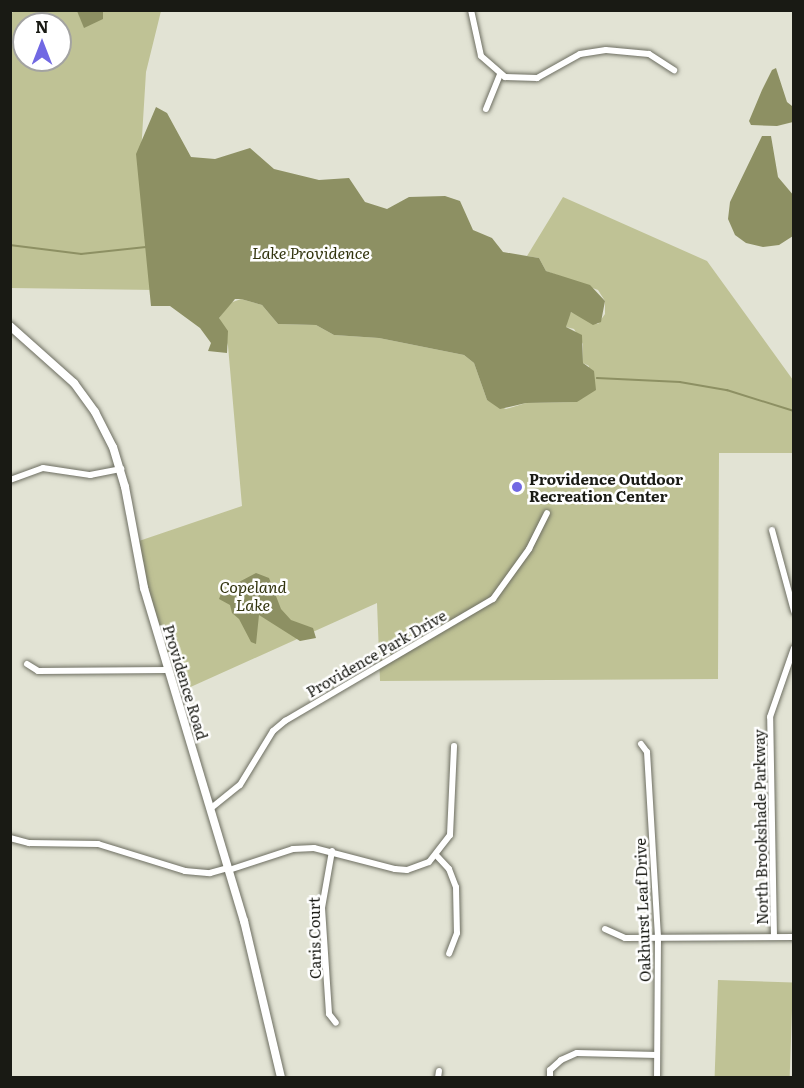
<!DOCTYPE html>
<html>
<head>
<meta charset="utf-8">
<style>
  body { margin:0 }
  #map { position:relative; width:804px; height:1088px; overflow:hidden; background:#e2e3d4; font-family:Literata,serif }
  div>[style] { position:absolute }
  .green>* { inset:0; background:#bfc295; transform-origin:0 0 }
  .water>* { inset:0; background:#8d9063 }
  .stream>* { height:1.5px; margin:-0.75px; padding:0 0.75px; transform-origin:0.75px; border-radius:0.75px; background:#8d9063 }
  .roads { filter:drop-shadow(0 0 2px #6d6e61) drop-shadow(0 0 2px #6d6e61) }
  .minor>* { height:6px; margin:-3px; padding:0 3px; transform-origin:3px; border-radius:3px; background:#fff }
  .tertiary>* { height:8px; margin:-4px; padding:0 4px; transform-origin:4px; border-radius:4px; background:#fff }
  .dots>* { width:16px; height:16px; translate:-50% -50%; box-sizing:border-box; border:3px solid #fff; border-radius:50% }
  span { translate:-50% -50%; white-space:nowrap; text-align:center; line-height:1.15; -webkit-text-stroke:5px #fff; paint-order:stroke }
  .poi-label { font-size:15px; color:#191a14; font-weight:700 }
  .left { translate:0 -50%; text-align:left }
  .street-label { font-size:15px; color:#191a14 }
  .water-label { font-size:16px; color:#33350f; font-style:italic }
  .frame { position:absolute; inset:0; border:12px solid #191a14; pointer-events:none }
  .north { position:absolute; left:12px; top:12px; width:60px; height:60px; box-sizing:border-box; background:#fff; border:2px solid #a3a3a1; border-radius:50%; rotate:0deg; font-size:16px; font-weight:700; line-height:24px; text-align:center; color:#191a14 }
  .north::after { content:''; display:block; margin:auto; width:21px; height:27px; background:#7168e3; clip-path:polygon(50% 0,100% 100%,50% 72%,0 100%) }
</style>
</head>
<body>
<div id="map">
  <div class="green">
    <i style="clip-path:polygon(evenodd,16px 10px,161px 11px,146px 72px,141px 153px,144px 232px,156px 290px,11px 288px,10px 14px,16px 10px,24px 24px,60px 24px,60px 60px,24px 60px,24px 24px)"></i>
    <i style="clip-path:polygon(563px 197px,707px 261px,793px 380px,793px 453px,719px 453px,718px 679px,380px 681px,377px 603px,175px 694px,136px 542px,242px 506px,228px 346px,219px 318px,230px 303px,241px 299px,262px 305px,278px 324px,316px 325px,334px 335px,379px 338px,464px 355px,474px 363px,487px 400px,506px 409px,526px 403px,577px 402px,589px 366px,583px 363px,583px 344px,574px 329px,566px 327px,568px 317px,571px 312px,598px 324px,605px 314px,605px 301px,598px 290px,546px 271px,539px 258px,527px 256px)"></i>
    <i style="left:718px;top:980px;width:75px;height:97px;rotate:2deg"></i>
  </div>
  <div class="water">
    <i style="clip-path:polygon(77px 11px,103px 11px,103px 19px,84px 28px)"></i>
    <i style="clip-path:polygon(776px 68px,787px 102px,792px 106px,793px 122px,777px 126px,751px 125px,749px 121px,762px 90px,772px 70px)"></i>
    <i style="clip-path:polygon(156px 107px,167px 113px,191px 157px,215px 159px,250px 148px,274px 169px,319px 180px,349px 178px,365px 202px,387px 209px,409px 197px,445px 196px,460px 201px,473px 230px,492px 238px,503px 252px,539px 258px,546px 271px,590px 285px,605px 301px,601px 322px,593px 325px,571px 312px,566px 327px,582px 335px,583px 363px,594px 371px,596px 390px,577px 402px,526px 403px,500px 409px,487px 400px,474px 363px,464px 355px,379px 338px,334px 335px,316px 325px,278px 324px,262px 305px,241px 299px,235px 299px,219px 318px,228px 331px,227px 353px,208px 351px,211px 343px,200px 328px,170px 306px,151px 306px,136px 154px)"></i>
    <i style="clip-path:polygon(762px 136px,771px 136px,778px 177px,794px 196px,793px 236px,779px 245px,763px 247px,746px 243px,735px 235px,728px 219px,730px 202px)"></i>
    <i style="clip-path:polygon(256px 573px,269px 578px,281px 609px,291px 620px,313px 628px,316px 638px,300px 641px,259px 615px,256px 644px,251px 642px,239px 619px,232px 613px,230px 605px,219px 599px,222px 591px)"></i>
  </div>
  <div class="stream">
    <i style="left:10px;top:245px;width:72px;rotate:7.2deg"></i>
    <i style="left:81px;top:254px;width:65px;rotate:-6.1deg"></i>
    <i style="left:597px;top:378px;width:83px;rotate:2.8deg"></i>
    <i style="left:680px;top:382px;width:48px;rotate:9.7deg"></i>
    <i style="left:727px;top:390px;width:70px;rotate:17.4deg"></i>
  </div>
  <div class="roads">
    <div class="minor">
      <i style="left:471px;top:10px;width:47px;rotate:77.7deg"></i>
      <i style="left:481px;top:56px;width:32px;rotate:41deg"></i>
      <i style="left:505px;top:77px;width:32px;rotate:2deg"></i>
      <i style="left:537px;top:78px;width:49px;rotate:-29.2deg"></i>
      <i style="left:580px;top:54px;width:26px;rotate:-9deg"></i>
      <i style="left:606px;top:50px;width:43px;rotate:5.3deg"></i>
      <i style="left:649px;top:54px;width:30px;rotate:33deg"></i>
      <i style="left:486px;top:109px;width:38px;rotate:-68deg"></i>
      <i style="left:10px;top:480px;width:35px;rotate:-20deg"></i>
      <i style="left:43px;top:468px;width:48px;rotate:8.5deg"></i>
      <i style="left:90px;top:475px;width:32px;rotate:-11deg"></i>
      <i style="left:772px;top:530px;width:84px;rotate:74.8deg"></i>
      <i style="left:27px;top:664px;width:13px;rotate:32deg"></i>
      <i style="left:38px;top:671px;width:130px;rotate:-0.4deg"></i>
      <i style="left:641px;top:744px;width:10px;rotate:53deg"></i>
      <i style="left:647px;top:752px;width:185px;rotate:86.6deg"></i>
      <i style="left:658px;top:937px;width:141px;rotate:90.4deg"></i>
      <i style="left:210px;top:809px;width:38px;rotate:-39deg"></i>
      <i style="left:240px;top:785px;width:63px;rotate:-58.6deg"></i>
      <i style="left:273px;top:731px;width:16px;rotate:-40deg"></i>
      <i style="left:285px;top:721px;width:241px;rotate:-30.4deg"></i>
      <i style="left:493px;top:599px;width:62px;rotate:-54.2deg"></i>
      <i style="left:529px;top:549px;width:40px;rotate:-63.4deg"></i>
      <i style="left:10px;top:838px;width:20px;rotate:15deg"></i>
      <i style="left:29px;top:843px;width:69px;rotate:0.8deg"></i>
      <i style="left:98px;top:844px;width:91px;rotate:17.2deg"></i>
      <i style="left:185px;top:871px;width:25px;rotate:5deg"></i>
      <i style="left:210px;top:873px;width:19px;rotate:-16deg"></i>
      <i style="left:332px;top:851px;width:58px;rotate:100deg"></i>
      <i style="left:322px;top:908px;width:106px;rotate:86.2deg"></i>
      <i style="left:329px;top:1014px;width:11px;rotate:52deg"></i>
      <i style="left:436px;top:855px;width:19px;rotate:47deg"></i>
      <i style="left:449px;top:869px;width:19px;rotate:69deg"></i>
      <i style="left:456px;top:887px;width:46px;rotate:88.8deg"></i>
      <i style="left:457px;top:933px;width:22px;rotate:111deg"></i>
      <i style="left:229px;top:870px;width:67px;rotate:-18.2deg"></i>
      <i style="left:293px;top:849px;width:21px;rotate:-3deg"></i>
      <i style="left:314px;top:848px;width:84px;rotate:14.5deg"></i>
      <i style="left:395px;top:869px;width:12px;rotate:5deg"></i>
      <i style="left:407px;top:870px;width:23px;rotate:-20deg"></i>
      <i style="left:429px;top:862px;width:34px;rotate:-52deg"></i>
      <i style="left:450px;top:835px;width:89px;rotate:-87.4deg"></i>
      <i style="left:605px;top:929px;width:22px;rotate:24deg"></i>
      <i style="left:625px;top:938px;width:169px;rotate:-0.3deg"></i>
      <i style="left:774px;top:937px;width:220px;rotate:-91deg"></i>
      <i style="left:770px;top:717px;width:73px;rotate:-70.8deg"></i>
      <i style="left:438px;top:1078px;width:7px;rotate:-82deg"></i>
      <i style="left:550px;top:1078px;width:8px;rotate:-90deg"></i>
      <i style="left:550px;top:1070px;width:15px;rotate:-42deg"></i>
      <i style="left:561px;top:1060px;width:17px;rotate:-24deg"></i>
      <i style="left:577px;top:1053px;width:80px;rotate:1.4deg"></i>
    </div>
    <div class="tertiary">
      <i style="left:10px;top:326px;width:86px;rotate:41.7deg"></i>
      <i style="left:74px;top:383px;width:36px;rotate:54deg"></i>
      <i style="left:95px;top:412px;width:39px;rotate:63deg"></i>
      <i style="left:113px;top:447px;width:42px;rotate:73.3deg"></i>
      <i style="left:125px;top:487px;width:103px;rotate:79.3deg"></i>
      <i style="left:144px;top:588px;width:348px;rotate:73.3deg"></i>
      <i style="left:244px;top:921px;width:161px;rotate:76.7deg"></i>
    </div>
  </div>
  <div class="dots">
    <i style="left:517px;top:487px;background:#7168e3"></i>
  </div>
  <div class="poi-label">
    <span class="left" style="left:529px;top:487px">Providence Outdoor<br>Recreation Center</span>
  </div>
  <div class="street-label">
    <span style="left:376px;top:653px;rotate:-30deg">Providence Park Drive</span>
    <span style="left:186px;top:682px;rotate:73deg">Providence Road</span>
    <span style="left:760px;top:827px;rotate:-91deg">North Brookshade Parkway</span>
    <span style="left:642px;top:910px;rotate:-92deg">Oakhurst Leaf Drive</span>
    <span style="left:314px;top:938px;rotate:-91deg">Caris Court</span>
  </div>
  <div class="water-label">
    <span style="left:311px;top:252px">Lake Providence</span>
    <span style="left:253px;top:595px">Copeland<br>Lake</span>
  </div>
  <div class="frame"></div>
  <div class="north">N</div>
</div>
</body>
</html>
